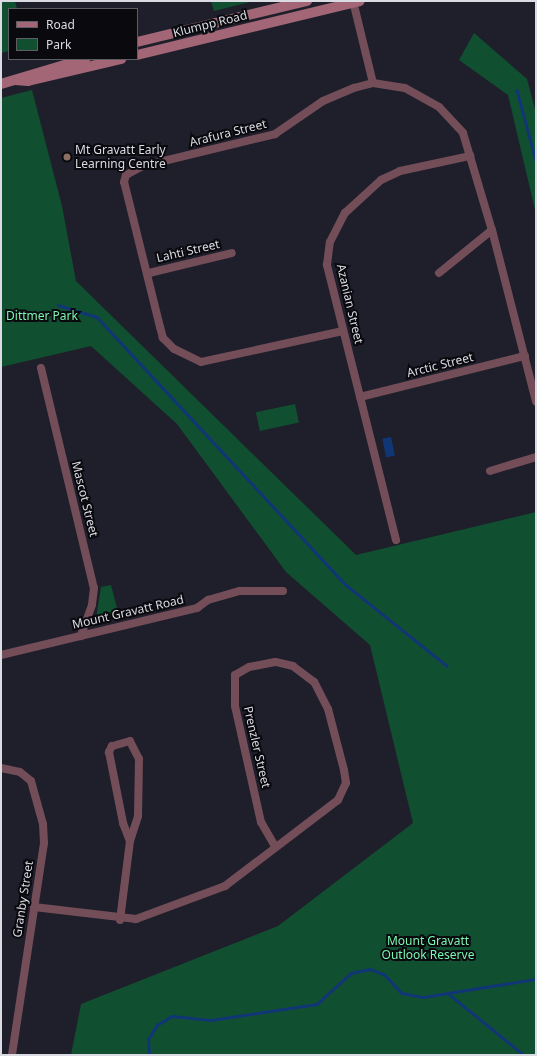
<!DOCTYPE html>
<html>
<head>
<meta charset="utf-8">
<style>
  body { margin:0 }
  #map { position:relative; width:537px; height:1056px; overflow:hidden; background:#1e1f2a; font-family:"Noto Sans",sans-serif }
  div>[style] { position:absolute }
  .green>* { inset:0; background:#114f31; transform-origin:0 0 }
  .water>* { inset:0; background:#113676; transform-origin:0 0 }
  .stream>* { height:2.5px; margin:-1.25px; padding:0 1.25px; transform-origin:1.25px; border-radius:1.25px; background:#113676 }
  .street>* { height:8px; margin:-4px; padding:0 4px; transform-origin:4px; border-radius:4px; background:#734d58 }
  .secondary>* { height:10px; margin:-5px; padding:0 5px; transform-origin:5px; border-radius:5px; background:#a26677 }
  .dots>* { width:11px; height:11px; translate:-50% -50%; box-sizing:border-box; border:2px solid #09090e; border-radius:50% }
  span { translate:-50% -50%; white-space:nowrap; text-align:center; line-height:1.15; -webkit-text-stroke:4px #09090e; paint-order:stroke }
  .street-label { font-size:12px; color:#dadbe3 }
  .poi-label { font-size:12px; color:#dadbe3 }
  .left { translate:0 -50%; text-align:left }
  .park-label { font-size:12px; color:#7bf7b2 }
  .frame { position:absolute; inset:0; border:2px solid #dadbe3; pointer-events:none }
  .legend { position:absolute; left:8px; top:8px; width:130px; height:52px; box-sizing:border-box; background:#09090e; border:1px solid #5d5d63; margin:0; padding:5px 7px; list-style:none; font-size:12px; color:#dadbe3 }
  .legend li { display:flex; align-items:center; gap:8px; height:20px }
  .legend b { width:20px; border:1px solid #5d5d63 }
</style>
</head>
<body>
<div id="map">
  <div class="green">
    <i style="clip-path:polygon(1px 1px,15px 1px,17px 9px,9px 9px,9px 51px,1px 53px)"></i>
    <i style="clip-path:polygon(211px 1px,254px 1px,214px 11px)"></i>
    <i style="clip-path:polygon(474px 33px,527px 79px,536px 113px,536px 214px,508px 95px,459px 60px)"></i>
    <i style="clip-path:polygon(32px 90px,62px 206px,76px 281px,356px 555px,536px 512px,536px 1055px,71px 1055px,81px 1004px,278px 926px,413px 823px,370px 645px,286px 572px,177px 424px,91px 346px,1px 367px,1px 98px)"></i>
    <i style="left:295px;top:404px;width:19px;height:40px;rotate:78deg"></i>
    <i style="clip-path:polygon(111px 585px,118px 612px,96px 618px,101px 587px)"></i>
  </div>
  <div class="water">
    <i style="left:391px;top:437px;width:19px;height:9px;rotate:78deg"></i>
  </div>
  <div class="stream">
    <i style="left:517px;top:90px;width:73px;rotate:75deg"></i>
    <i style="left:58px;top:305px;width:41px;rotate:17.1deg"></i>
    <i style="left:97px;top:317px;width:366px;rotate:47.1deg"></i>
    <i style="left:346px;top:585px;width:129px;rotate:38.7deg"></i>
    <i style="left:450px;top:995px;width:95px;rotate:39deg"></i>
    <i style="left:149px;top:1055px;width:16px;rotate:-94deg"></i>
    <i style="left:148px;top:1039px;width:17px;rotate:-57deg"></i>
    <i style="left:157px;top:1025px;width:17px;rotate:-31deg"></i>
    <i style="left:172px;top:1016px;width:39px;rotate:6deg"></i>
    <i style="left:211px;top:1020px;width:107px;rotate:-8.6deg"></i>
    <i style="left:317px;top:1004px;width:46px;rotate:-42.4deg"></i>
    <i style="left:351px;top:973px;width:19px;rotate:-12deg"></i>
    <i style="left:370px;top:969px;width:15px;rotate:20deg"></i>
    <i style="left:384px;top:974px;width:26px;rotate:47deg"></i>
    <i style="left:402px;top:993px;width:21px;rotate:11deg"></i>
    <i style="left:423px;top:997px;width:114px;rotate:-9.1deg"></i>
  </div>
  <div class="street">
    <i style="left:353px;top:1px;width:84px;rotate:76.3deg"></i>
    <i style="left:149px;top:273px;width:85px;rotate:-13.5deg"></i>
    <i style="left:439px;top:273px;width:68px;rotate:-39.1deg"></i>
    <i style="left:343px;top:331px;width:145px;rotate:167.7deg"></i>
    <i style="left:201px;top:362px;width:30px;rotate:-154deg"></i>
    <i style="left:174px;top:349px;width:16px;rotate:-135deg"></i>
    <i style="left:163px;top:338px;width:11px;rotate:-105deg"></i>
    <i style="left:160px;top:327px;width:149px;rotate:-103.9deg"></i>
    <i style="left:124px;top:182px;width:7px;rotate:-74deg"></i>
    <i style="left:126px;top:175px;width:19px;rotate:-28deg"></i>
    <i style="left:143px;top:166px;width:136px;rotate:-13.6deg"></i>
    <i style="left:275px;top:134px;width:58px;rotate:-34.5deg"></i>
    <i style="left:323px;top:101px;width:34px;rotate:-23deg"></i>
    <i style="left:354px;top:88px;width:20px;rotate:-15deg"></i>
    <i style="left:373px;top:83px;width:32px;rotate:9deg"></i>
    <i style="left:405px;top:88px;width:39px;rotate:29deg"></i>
    <i style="left:439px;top:107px;width:35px;rotate:47deg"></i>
    <i style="left:463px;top:133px;width:101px;rotate:73.4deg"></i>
    <i style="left:492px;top:230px;width:177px;rotate:75.6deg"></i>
    <i style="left:41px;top:368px;width:226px;rotate:76.5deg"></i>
    <i style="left:94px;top:588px;width:17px;rotate:97deg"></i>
    <i style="left:92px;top:605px;width:33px;rotate:110deg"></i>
    <i style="left:360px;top:397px;width:170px;rotate:-14deg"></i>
    <i style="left:490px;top:471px;width:48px;rotate:-16.9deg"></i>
    <i style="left:396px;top:540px;width:284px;rotate:-104.1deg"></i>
    <i style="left:327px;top:265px;width:23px;rotate:-83deg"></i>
    <i style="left:330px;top:242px;width:33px;rotate:-63deg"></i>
    <i style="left:345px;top:213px;width:49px;rotate:-42.5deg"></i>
    <i style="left:381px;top:180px;width:21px;rotate:-25deg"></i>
    <i style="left:400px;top:171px;width:72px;rotate:-12.1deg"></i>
    <i style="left:1px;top:655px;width:202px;rotate:-13.5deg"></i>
    <i style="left:197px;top:608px;width:14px;rotate:-36deg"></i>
    <i style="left:208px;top:600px;width:33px;rotate:-16deg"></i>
    <i style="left:240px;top:591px;width:43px"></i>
    <i style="left:1px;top:768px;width:19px;rotate:12deg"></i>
    <i style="left:20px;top:772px;width:14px;rotate:39deg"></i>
    <i style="left:31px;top:781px;width:45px;rotate:74.4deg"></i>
    <i style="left:43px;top:824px;width:19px;rotate:87deg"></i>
    <i style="left:44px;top:843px;width:214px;rotate:98.6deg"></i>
    <i style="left:34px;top:907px;width:103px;rotate:6.7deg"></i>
    <i style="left:136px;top:919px;width:95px;rotate:-20.3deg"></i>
    <i style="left:225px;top:886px;width:142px;rotate:-37.3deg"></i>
    <i style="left:338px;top:800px;width:19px;rotate:-65deg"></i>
    <i style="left:346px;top:783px;width:13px;rotate:-99deg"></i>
    <i style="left:344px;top:770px;width:63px;rotate:-104.7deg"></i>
    <i style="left:328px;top:709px;width:30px;rotate:-117deg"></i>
    <i style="left:314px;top:682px;width:26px;rotate:-143deg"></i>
    <i style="left:293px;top:666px;width:18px;rotate:-167deg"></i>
    <i style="left:275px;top:662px;width:26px;rotate:169deg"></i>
    <i style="left:249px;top:667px;width:16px;rotate:150deg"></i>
    <i style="left:235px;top:675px;width:31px;rotate:90deg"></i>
    <i style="left:235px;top:706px;width:119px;rotate:77.4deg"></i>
    <i style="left:261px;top:822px;width:28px;rotate:60deg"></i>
    <i style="left:120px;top:920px;width:80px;rotate:-82.8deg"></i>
    <i style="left:130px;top:841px;width:26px;rotate:-72deg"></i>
    <i style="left:138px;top:816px;width:57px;rotate:-89deg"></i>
    <i style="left:139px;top:759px;width:20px;rotate:-117deg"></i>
    <i style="left:130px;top:741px;width:19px;rotate:164deg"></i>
    <i style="left:112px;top:746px;width:7px;rotate:117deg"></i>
    <i style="left:109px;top:752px;width:72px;rotate:78.8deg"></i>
    <i style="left:123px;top:823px;width:19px;rotate:69deg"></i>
  </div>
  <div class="secondary">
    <i style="left:137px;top:42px;width:175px;rotate:-13.6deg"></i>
    <i style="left:137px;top:55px;width:229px;rotate:-13.6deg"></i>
    <i style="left:15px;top:80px;width:13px;rotate:4deg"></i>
    <i style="left:28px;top:81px;width:96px;rotate:-13.3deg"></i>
    <i style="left:1px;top:84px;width:88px;rotate:-16.6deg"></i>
  </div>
  <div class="dots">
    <i style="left:67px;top:157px;background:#8d6e63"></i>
  </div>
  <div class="street-label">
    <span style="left:210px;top:24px;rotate:-14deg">Klumpp Road</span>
    <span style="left:228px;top:133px;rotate:-14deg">Arafura Street</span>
    <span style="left:188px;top:251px;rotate:-13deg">Lahti Street</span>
    <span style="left:350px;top:304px;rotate:77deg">Azanian Street</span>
    <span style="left:440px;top:365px;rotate:-14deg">Arctic Street</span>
    <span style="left:85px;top:499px;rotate:76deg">Mascot Street</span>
    <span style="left:128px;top:612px;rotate:-13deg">Mount Gravatt Road</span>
    <span style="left:257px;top:747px;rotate:77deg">Prenzler Street</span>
    <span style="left:23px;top:899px;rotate:-81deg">Granby Street</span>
  </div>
  <div class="poi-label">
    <span class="left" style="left:75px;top:157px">Mt Gravatt Early<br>Learning Centre</span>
  </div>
  <div class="park-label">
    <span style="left:42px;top:316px">Dittmer Park</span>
    <span style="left:428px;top:948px">Mount Gravatt<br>Outlook Reserve</span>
  </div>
  <div class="frame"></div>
  <ul class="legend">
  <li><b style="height:5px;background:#a26677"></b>Road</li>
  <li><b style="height:11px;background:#114f31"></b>Park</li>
  </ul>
</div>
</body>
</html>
